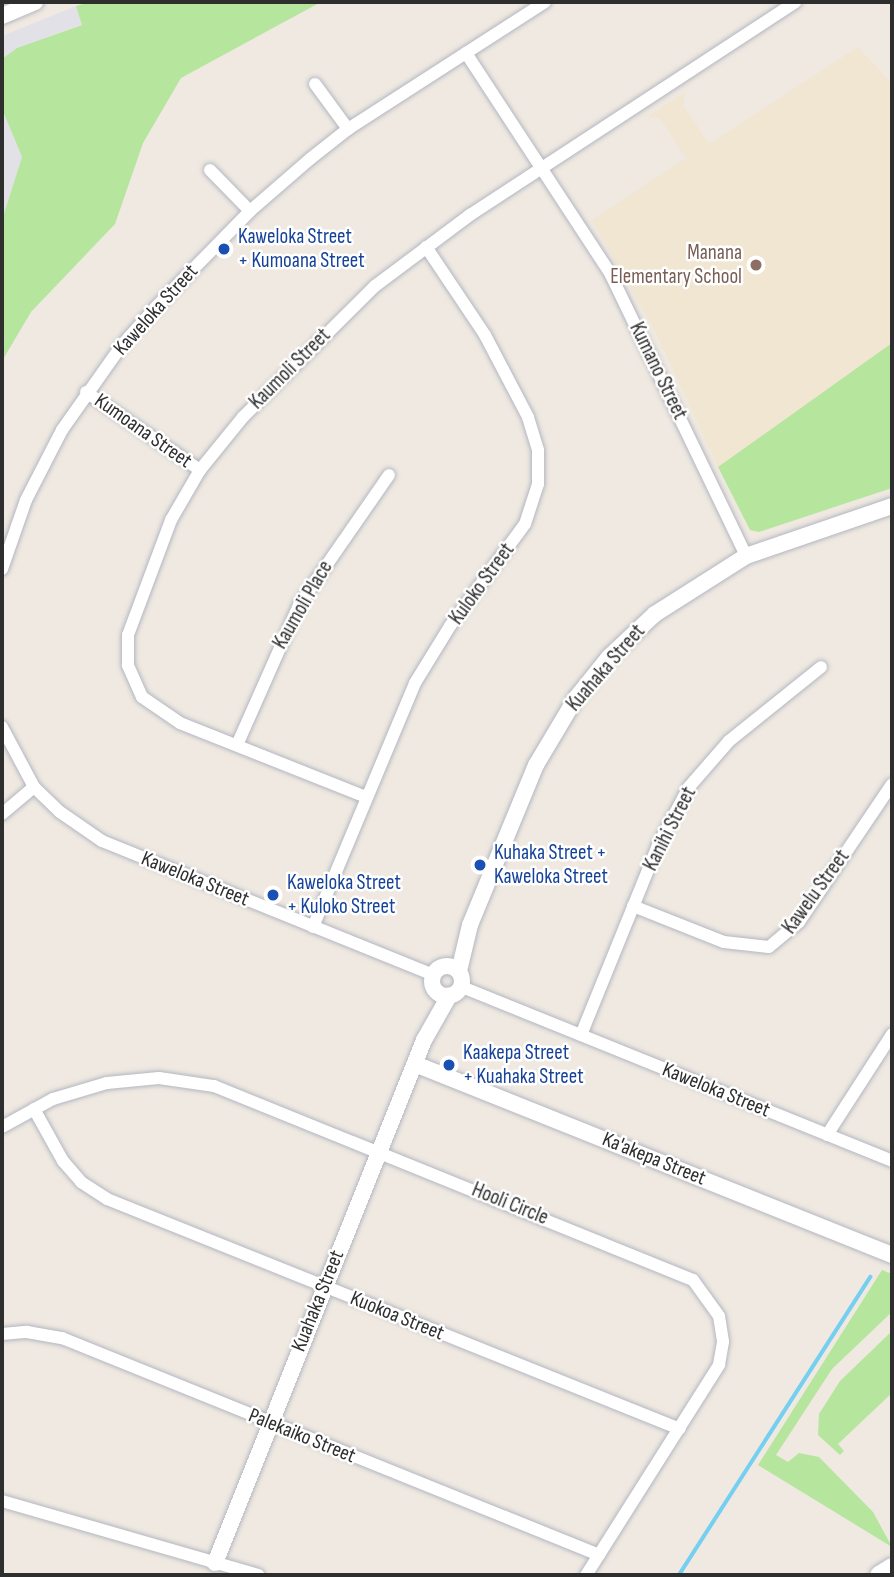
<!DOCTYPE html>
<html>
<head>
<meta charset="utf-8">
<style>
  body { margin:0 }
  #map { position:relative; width:894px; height:1577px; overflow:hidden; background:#efe9e1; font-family:"Sofia Sans Condensed",sans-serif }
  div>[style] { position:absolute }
  .industrial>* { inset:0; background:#e3e1e8 }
  .education>* { inset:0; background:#f0e6d1 }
  .green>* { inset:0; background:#b6e59e }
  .stream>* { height:3.5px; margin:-1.75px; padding:0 1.75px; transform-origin:1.75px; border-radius:1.75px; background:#75cff0 }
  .roads { filter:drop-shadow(0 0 2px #b4b7c1) drop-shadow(0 0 2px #b4b7c1) }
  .minor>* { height:12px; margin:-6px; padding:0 6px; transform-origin:6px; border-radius:6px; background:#fff }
  .tertiary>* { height:16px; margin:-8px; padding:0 8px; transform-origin:8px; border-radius:8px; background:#fff }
  .tertiary>.ring { margin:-8px; padding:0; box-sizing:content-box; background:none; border:16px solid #fff; border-radius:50% }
  .secondary>* { height:18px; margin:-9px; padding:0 9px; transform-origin:9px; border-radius:9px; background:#fff }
  .dots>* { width:19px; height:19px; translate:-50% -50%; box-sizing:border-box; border:4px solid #fff; border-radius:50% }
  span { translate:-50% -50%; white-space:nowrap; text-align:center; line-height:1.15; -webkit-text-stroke:5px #fff; paint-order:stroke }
  .transit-label { font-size:21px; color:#164399 }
  .left { translate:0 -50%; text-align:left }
  .education-label { font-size:21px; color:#785e54 }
  .right { translate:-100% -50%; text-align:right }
  .street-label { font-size:21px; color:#2e2e2e }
  .frame { position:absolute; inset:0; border:4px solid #2e2e2e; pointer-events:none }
</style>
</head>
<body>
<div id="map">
  <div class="industrial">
    <i style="clip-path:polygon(76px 6px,83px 24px,17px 48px,2px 59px,2px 36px)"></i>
    <i style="clip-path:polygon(2px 109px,22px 157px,2px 220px)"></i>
  </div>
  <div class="education">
    <i style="clip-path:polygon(858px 47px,892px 84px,892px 343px,718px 467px,654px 329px,592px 220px,686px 158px,660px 118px,647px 117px,685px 92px,683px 105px,709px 144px)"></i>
  </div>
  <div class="green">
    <i style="clip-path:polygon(90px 2px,321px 2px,181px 78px,143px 143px,115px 224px,31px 312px,2px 361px,2px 220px,22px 157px,2px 109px,2px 59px,17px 48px,82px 25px,76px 6px)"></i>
    <i style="clip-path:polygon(892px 343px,892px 488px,759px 532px,750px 530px,718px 467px)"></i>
    <i style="clip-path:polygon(882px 1270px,892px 1274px,892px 1312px,832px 1369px,776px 1455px,788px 1462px,799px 1453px,819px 1457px,873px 1512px,892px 1547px,758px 1465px)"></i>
    <i style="clip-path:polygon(892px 1331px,892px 1393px,838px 1444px,844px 1451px,840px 1455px,818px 1435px,819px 1414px,840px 1381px)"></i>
  </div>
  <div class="stream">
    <i style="left:679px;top:1575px;width:354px;rotate:-57.3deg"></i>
  </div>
  <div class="roads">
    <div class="minor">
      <i style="left:466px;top:53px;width:265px;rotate:56.8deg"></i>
      <i style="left:611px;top:275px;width:312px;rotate:64.3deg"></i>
      <i style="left:315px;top:84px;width:56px;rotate:53.7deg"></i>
      <i style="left:210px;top:170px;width:57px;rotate:45.7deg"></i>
      <i style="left:86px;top:392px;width:138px;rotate:34.4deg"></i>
      <i style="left:2px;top:569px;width:73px;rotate:-70.8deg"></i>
      <i style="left:26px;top:500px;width:79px;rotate:-62.8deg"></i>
      <i style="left:62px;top:430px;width:104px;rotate:-54.8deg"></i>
      <i style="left:122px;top:345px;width:52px;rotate:-48.1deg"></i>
      <i style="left:157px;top:306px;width:133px;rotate:-45.6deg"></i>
      <i style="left:250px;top:211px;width:79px;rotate:-40.9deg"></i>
      <i style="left:310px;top:159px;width:48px;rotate:-38.3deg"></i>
      <i style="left:348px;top:129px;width:234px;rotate:-32.8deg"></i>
      <i style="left:2px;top:727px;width:68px;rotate:61.9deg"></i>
      <i style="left:34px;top:787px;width:36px;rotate:44deg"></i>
      <i style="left:60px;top:812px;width:51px;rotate:34.6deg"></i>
      <i style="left:102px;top:841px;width:357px;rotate:22deg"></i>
      <i style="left:237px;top:745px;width:153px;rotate:-66.1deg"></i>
      <i style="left:299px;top:605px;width:158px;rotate:-55.3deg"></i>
      <i style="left:366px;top:797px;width:200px;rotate:-158.3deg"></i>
      <i style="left:180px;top:723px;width:46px;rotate:-145.6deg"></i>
      <i style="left:142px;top:697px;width:35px;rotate:-114deg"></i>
      <i style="left:128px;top:665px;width:30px;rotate:-90deg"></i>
      <i style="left:128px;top:635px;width:123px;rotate:-69.5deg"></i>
      <i style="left:171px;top:520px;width:58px;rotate:-59.9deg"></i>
      <i style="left:200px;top:470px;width:68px;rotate:-50.9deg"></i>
      <i style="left:243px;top:417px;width:186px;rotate:-44.8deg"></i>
      <i style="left:375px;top:286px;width:119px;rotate:-36.8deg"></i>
      <i style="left:470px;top:215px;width:389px;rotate:-33.2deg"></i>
      <i style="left:2px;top:814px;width:42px;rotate:-40.2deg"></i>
      <i style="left:633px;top:906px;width:98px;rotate:21.6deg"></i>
      <i style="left:724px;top:942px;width:45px;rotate:6.3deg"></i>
      <i style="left:769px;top:947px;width:39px;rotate:-40deg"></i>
      <i style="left:799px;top:922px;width:166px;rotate:-56deg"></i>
      <i style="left:313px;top:927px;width:264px;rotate:-67.3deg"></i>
      <i style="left:415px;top:683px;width:67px;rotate:-58.4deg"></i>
      <i style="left:450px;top:626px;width:127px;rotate:-53.7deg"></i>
      <i style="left:525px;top:524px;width:42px;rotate:-72deg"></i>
      <i style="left:538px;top:484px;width:34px;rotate:-90deg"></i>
      <i style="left:538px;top:450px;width:34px;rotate:-107deg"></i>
      <i style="left:528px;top:417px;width:93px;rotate:-117.7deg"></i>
      <i style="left:485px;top:335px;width:106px;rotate:-123.8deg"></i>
      <i style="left:462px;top:987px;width:464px;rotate:22deg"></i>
      <i style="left:581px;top:1035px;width:205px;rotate:-67.9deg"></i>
      <i style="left:658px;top:845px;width:66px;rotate:-61.9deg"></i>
      <i style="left:689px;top:787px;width:61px;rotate:-49deg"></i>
      <i style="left:729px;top:741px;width:118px;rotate:-38.8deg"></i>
      <i style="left:34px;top:1109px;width:60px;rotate:60.9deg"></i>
      <i style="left:63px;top:1161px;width:28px;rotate:49deg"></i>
      <i style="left:81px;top:1182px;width:31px;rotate:33deg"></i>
      <i style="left:107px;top:1199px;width:617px;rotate:21.87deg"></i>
      <i style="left:2px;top:1127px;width:58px;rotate:-28.8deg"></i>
      <i style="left:53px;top:1099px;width:56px;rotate:-16.5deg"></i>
      <i style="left:107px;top:1083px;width:52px;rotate:-5.5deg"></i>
      <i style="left:159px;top:1078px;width:56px;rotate:8.3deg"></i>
      <i style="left:214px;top:1086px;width:517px;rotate:22.05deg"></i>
      <i style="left:693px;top:1280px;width:44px;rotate:54.2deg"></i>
      <i style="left:719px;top:1316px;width:26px;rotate:81deg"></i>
      <i style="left:723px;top:1342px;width:23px;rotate:100deg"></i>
      <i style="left:719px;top:1365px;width:249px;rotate:122.3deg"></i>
      <i style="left:827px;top:1135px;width:120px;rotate:-57.2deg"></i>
      <i style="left:2px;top:1334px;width:25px;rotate:-5deg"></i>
      <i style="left:27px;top:1332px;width:36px;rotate:10deg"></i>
      <i style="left:62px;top:1338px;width:579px;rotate:22deg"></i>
      <i style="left:2px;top:1501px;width:267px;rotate:16.1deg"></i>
    </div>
    <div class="tertiary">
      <i style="left:2px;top:16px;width:36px;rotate:-23deg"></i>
      <i class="ring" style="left:432px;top:966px;width:14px;height:14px"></i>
      <i style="left:459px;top:971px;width:47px;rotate:-76.6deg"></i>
      <i style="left:470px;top:925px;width:173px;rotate:-67.6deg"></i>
      <i style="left:536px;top:765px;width:78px;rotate:-59.2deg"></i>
      <i style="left:576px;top:698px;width:53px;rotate:-51.2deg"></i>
      <i style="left:609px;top:657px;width:63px;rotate:-43.1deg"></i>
      <i style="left:655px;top:614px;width:108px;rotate:-32.5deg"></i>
      <i style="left:746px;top:556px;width:154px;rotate:-18.9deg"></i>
      <i style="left:415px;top:1064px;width:514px;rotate:21.82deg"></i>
      <i style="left:215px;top:1563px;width:563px;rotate:-68.22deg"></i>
      <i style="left:424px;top:1040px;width:51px;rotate:-60.4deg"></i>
    </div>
    <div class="secondary">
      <i style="left:879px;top:1575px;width:15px;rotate:-32deg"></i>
    </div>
  </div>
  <div class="dots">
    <i style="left:224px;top:249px;background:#1a4fb4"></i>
    <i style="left:756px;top:265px;background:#8d6e63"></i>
    <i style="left:480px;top:865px;background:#1a4fb4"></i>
    <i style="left:273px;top:895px;background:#1a4fb4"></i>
    <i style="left:449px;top:1065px;background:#1a4fb4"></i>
  </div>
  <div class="transit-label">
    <span class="left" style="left:238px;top:249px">Kaweloka Street<br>+ Kumoana Street</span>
    <span class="left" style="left:494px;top:865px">Kuhaka Street +<br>Kaweloka Street</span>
    <span class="left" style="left:287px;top:895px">Kaweloka Street<br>+ Kuloko Street</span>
    <span class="left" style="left:463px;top:1065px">Kaakepa Street<br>+ Kuahaka Street</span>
  </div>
  <div class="education-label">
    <span class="right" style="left:742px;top:265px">Manana<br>Elementary School</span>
  </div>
  <div class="street-label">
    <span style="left:156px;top:310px;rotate:-48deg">Kaweloka Street</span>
    <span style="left:290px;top:369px;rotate:-45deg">Kaumoli Street</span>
    <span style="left:658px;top:371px;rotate:64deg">Kumano Street</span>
    <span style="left:143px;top:431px;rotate:35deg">Kumoana Street</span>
    <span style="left:482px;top:584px;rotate:-54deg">Kuloko Street</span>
    <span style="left:303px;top:605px;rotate:-60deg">Kaumoli Place</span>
    <span style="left:606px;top:668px;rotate:-49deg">Kuahaka Street</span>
    <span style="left:670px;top:829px;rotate:-63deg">Kanihi Street</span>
    <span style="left:195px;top:879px;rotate:22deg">Kaweloka Street</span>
    <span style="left:816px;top:892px;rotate:-54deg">Kawelu Street</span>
    <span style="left:716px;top:1090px;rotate:22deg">Kaweloka Street</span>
    <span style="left:654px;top:1159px;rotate:22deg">Ka'akepa Street</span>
    <span style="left:510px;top:1204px;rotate:22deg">Hooli Circle</span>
    <span style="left:318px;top:1301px;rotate:-68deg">Kuahaka Street</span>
    <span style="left:397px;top:1316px;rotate:22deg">Kuokoa Street</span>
    <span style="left:302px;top:1436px;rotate:22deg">Palekaiko Street</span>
  </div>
  <div class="frame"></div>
</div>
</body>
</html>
